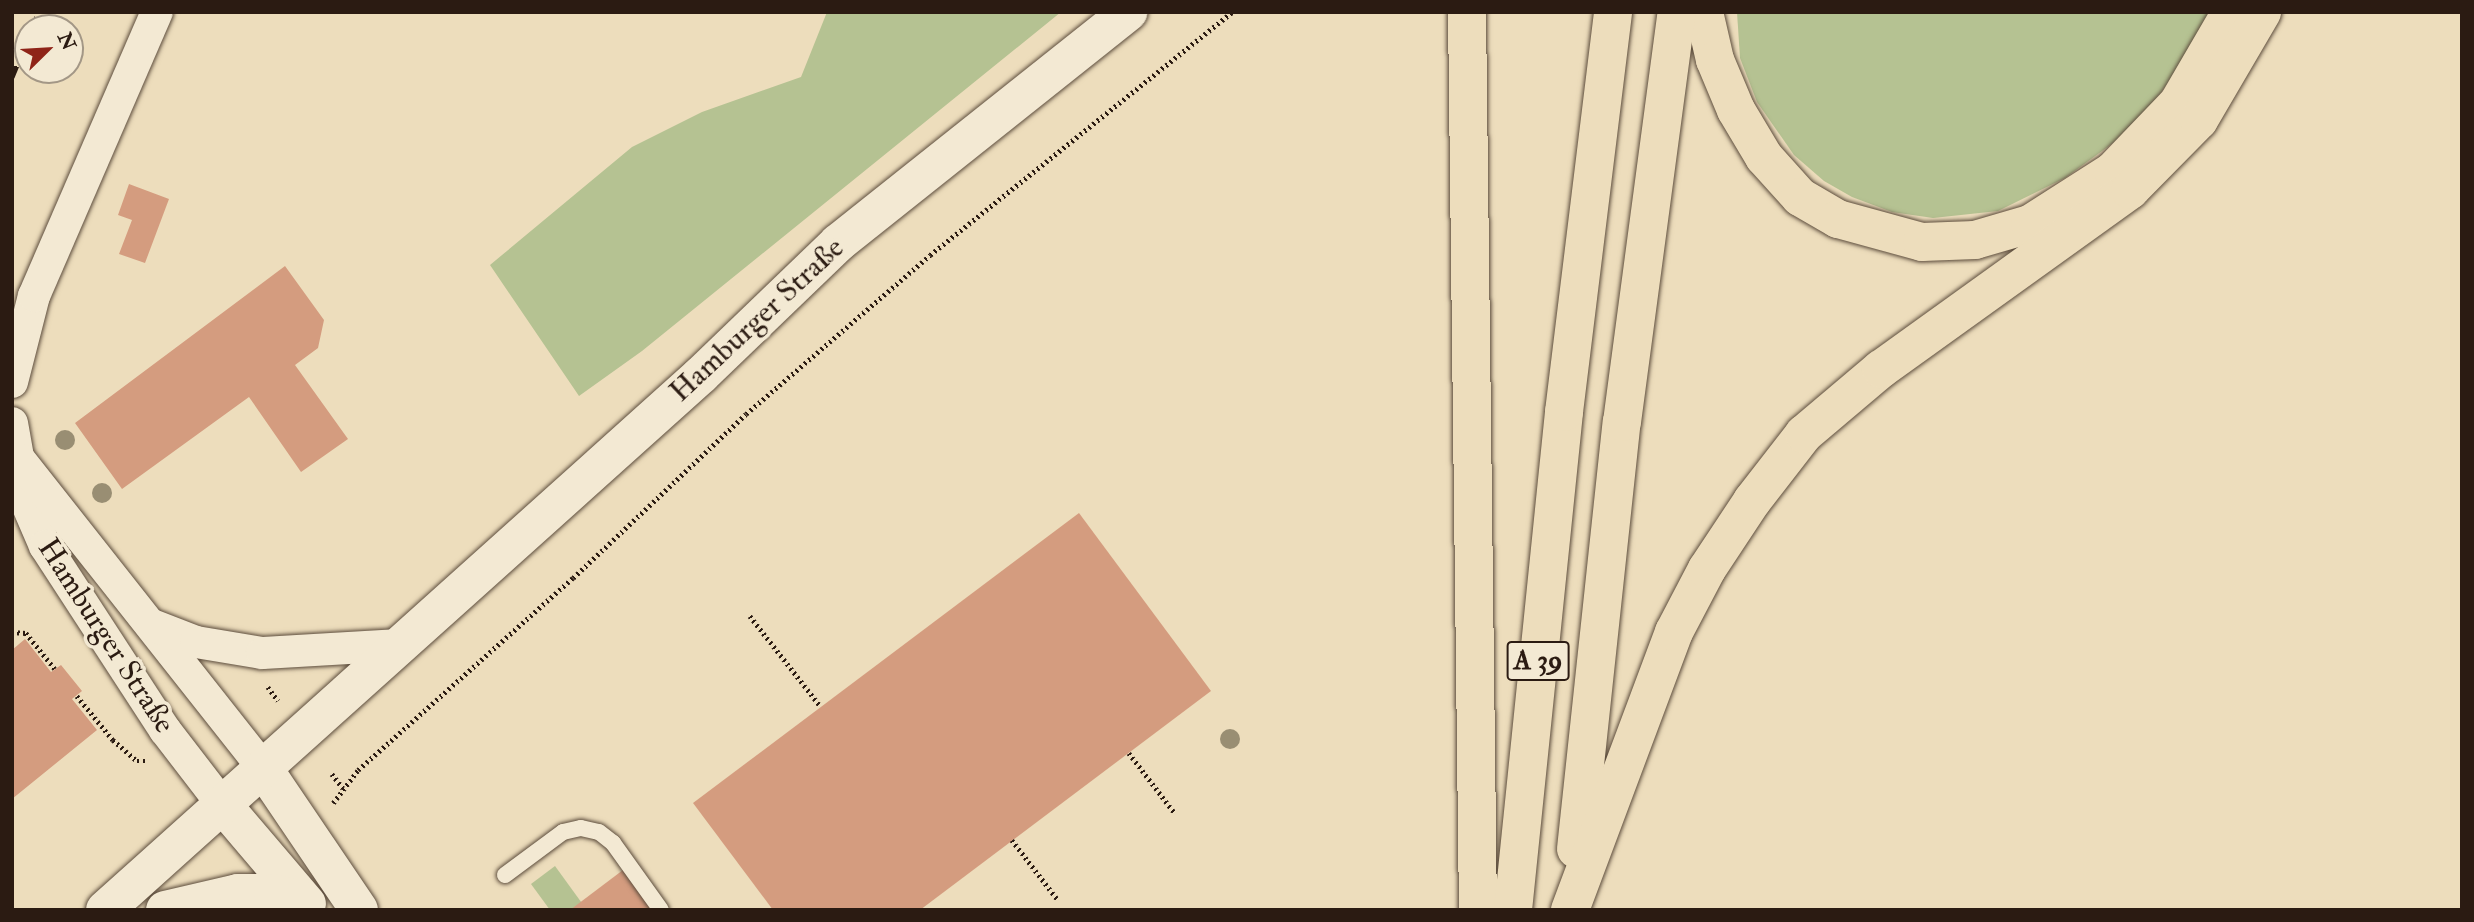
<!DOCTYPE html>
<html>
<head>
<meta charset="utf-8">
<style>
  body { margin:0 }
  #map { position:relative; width:2474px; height:922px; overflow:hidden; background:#edddbc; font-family:"IM FELL Double Pica",serif }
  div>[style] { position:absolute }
  .green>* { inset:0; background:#b5c292 }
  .building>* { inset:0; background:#d49c7f }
  .path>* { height:4.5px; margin-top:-2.25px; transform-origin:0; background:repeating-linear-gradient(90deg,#2b1b12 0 2px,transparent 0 5.5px) }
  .roads { filter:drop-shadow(0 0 2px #5c4c3c) drop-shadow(0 0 2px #5c4c3c) }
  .service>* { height:16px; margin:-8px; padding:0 8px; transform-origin:8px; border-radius:8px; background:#f3e9d3 }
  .minor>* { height:32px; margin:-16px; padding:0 16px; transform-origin:16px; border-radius:16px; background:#f3e9d3 }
  .tertiary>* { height:38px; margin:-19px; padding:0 19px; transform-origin:19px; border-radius:19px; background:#f3e9d3 }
  .secondary>* { height:38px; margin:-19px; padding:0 19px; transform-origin:19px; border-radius:19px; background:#f3e9d3 }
  .motorway>* { height:38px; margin:-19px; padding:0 19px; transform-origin:19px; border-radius:19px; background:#edddbc }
  .rail>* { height:5px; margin-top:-2.5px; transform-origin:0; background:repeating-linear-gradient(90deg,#2b1b12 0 12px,transparent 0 24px) }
  .trees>* { width:20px; height:20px; margin:-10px; border-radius:50%; background:#998e73 }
  span { translate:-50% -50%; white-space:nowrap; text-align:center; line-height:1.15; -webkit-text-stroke:7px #f3e9d3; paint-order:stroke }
  .shield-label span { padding:2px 5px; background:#f3e9d3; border:2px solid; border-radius:5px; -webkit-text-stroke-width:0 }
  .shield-label { font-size:28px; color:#2b1b12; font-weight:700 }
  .street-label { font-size:30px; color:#2b1b12 }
  .frame { position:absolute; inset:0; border:14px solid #2b1b12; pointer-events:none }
  .north { position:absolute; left:14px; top:14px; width:70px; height:70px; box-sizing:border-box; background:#f3e9d3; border:2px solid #a39786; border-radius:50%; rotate:66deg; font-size:19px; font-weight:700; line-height:28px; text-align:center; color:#2b1b12 }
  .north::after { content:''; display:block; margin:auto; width:24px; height:32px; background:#8f2418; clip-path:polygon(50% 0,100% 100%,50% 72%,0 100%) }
</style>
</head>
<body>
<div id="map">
  <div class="green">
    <i style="clip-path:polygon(827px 12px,1061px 12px,642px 351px,579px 396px,490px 265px,632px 147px,702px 112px,801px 77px)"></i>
    <i style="clip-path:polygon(1737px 12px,2216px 12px,2154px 103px,2113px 143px,2065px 178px,1998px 211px,1933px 218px,1892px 212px,1852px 197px,1824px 181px,1794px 155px,1757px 102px,1740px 58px)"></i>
    <i style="clip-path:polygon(555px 866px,584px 906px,580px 910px,550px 910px,531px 884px)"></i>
  </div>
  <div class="building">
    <i style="clip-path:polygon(129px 184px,169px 199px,145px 263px,119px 254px,132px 220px,118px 215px)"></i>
    <i style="clip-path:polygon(285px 266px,324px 320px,318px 348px,295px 365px,348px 439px,301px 472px,249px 397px,122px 489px,75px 423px)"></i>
    <i style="clip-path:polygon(1079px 513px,1211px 691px,920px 910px,773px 910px,693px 803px)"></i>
    <i style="clip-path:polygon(25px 639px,51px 672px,61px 665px,82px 691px,72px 699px,97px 730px,12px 799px,12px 650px)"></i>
    <i style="clip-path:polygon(623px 870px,659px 910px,570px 910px)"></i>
  </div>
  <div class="path">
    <i style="left:750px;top:616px;width:115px;rotate:52deg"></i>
    <i style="left:12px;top:632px;width:14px;rotate:4deg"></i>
    <i style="left:26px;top:633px;width:46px;rotate:51.1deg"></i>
    <i style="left:268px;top:687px;width:17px;rotate:54deg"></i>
    <i style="left:77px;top:696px;width:57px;rotate:50.7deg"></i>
    <i style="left:113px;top:740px;width:32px;rotate:41deg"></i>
    <i style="left:137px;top:761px;width:11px"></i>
    <i style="left:1129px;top:753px;width:74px;rotate:52.7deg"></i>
    <i style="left:332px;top:774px;width:18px;rotate:52deg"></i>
    <i style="left:333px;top:803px;width:41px;rotate:-52.9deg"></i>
    <i style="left:358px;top:770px;width:288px;rotate:-41.8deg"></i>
    <i style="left:573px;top:578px;width:238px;rotate:-43.5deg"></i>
    <i style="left:746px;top:414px;width:243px;rotate:-40.8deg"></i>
    <i style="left:930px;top:255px;width:388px;rotate:-38.8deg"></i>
    <i style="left:1012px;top:840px;width:76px;rotate:52.5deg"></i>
  </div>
  <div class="roads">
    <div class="service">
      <i style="left:505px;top:875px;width:72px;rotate:-36.6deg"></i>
      <i style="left:563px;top:832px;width:18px;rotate:-13deg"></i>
      <i style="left:581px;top:828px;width:18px;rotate:13deg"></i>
      <i style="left:599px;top:832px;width:18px;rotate:38deg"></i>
      <i style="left:613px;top:843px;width:82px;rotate:54.4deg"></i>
    </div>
    <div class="minor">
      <i style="left:12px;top:382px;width:89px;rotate:-75.7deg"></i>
      <i style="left:34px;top:296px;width:309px;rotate:-66.6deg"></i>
      <i style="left:12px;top:423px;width:80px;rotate:80deg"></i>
      <i style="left:26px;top:502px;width:48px;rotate:66.6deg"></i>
      <i style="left:45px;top:546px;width:220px;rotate:56.9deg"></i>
      <i style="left:165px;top:730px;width:93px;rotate:52.4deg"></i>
      <i style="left:19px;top:459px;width:394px;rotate:51.7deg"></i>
      <i style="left:152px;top:625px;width:47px;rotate:21.1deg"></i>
      <i style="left:196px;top:642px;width:67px;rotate:9.5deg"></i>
      <i style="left:262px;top:653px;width:139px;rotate:-3.3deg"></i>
    </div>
    <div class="tertiary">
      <i style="left:263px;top:768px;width:171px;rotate:55.9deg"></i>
      <i style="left:222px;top:804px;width:131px;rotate:49.6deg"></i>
      <i style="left:165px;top:910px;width:75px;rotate:-13.1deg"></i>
      <i style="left:238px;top:893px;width:35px"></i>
      <i style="left:273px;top:893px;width:30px;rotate:14deg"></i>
    </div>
    <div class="secondary">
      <i style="left:105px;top:910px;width:801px;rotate:-41.91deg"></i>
      <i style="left:701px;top:375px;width:190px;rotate:-43.9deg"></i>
      <i style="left:838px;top:243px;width:371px;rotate:-38.5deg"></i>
    </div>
    <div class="motorway">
      <i style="left:1467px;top:12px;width:898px;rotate:89.3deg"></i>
      <i style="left:1704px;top:12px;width:49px;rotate:77.1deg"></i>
      <i style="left:1715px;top:60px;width:54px;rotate:67.2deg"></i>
      <i style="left:1736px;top:110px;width:55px;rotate:59.2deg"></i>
      <i style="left:1764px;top:157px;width:54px;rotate:48deg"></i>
      <i style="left:1800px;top:197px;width:44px;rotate:30.1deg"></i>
      <i style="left:1838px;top:219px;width:87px;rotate:15.3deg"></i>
      <i style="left:1922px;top:242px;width:53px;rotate:-2.2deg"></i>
      <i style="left:1975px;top:240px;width:57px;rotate:-16.2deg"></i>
      <i style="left:2030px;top:224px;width:98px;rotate:-32.6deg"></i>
      <i style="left:2113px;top:171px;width:94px;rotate:-46.3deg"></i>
      <i style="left:2178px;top:103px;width:105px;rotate:-59.8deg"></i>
      <i style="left:1576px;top:849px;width:429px;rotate:-83.9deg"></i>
      <i style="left:1622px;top:422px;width:414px;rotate:-82.4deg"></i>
      <i style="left:1513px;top:910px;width:501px;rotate:-84.15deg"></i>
      <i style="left:1564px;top:412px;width:403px;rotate:-83deg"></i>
      <i style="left:1570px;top:910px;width:297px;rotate:-69.5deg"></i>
      <i style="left:1674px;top:632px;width:71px;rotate:-62.4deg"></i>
      <i style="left:1707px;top:569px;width:82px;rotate:-56.5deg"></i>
      <i style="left:1752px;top:501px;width:85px;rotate:-52.2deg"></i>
      <i style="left:1804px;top:434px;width:101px;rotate:-40.2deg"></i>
      <i style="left:1881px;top:369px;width:307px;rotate:-35.7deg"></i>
      <i style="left:2130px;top:190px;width:98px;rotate:-45.4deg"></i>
      <i style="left:2199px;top:120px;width:125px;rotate:-59.7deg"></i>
    </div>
  </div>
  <div class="rail">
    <i style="left:32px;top:28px;width:17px;rotate:-66deg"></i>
    <i style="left:12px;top:77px;width:42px;rotate:-67.7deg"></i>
  </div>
  <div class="trees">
    <i style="left:65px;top:440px"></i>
    <i style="left:102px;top:493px"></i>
    <i style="left:1230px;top:739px"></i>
  </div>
  <div class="shield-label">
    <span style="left:1538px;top:661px">A 39</span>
  </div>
  <div class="street-label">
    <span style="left:757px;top:320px;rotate:-43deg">Hamburger Straße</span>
    <span style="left:106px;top:636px;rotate:57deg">Hamburger Straße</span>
  </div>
  <div class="frame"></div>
  <div class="north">N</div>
</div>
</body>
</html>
